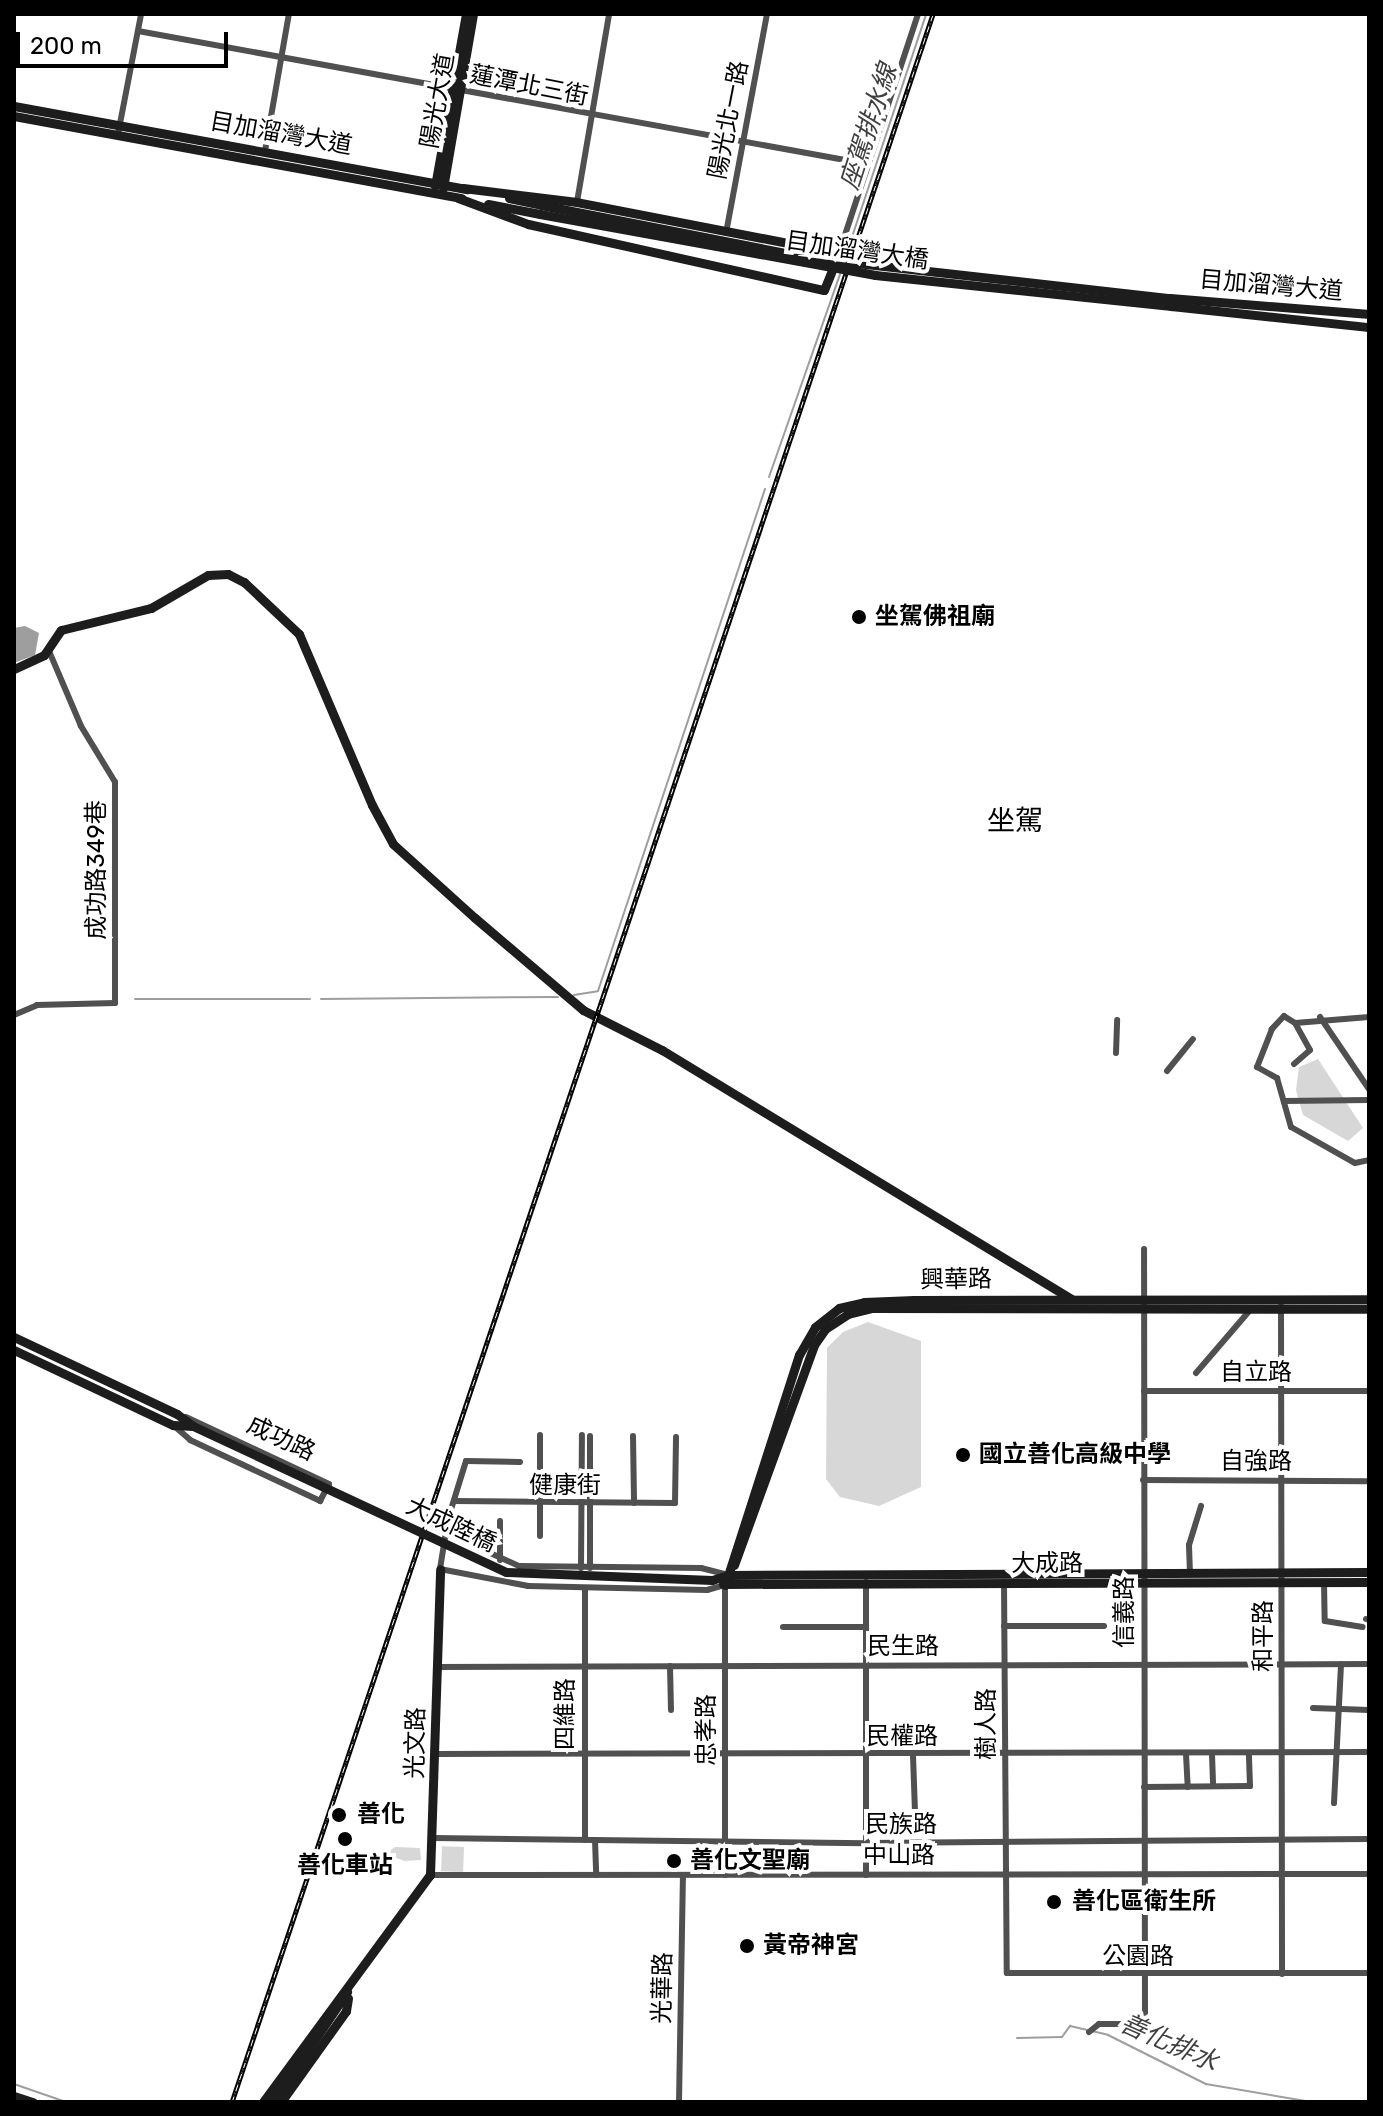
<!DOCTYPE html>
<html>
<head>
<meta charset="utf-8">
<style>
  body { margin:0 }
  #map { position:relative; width:1383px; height:2116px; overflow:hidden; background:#fff; font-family:Rubik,"Noto Sans TC",sans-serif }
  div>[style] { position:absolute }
  .green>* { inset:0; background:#d7d7d7; transform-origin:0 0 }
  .water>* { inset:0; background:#9e9e9e }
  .stream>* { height:2px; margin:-1px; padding:0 1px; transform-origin:1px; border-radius:1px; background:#9e9e9e }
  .street>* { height:6px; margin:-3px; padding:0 3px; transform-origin:3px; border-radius:3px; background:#505050 }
  .secondary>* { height:9px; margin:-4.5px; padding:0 4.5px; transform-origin:4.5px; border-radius:4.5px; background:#1d1d1d }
  .rail>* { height:5px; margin-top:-2.5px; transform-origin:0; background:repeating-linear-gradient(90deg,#fff 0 6px,#000 0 12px); box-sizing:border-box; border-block:2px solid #000 }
  .secondary-bridge>* { height:9px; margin:-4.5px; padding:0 4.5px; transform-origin:4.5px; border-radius:4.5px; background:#1d1d1d }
  .dots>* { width:22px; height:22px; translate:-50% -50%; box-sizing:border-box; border:4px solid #fff; border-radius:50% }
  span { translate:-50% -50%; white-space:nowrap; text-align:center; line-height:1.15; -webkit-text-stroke:8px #fff; paint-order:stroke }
  .street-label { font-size:24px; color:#000 }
  .poi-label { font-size:24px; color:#000; font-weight:700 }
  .left { translate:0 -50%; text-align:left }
  .water-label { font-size:26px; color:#3f3f3f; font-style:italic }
  .quarter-label { font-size:28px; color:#000 }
  .frame { position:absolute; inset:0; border:16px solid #000; pointer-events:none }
  .scale { position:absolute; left:16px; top:32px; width:212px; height:36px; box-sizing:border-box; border:4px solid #000; border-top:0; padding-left:10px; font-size:24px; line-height:28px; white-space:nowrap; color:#000; -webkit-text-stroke:6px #fff; paint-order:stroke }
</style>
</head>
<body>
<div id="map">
  <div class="green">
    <i style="clip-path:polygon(1318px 1059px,1363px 1128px,1348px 1141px,1303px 1115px,1296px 1090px,1299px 1067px)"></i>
    <i style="clip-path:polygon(868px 1322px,921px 1341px,921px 1487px,879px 1506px,840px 1497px,826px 1479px,827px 1348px,843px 1332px)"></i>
    <i style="clip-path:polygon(395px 1847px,420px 1848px,421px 1860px,405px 1861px,385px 1854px)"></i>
    <i style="left:464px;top:1847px;width:25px;height:22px;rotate:92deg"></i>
  </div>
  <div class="water">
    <i style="clip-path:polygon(25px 626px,39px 633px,35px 655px,14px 663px,14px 628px)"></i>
  </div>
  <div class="stream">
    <i style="left:847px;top:252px;width:251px;rotate:-71.6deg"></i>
    <i style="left:769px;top:477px;width:215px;rotate:-70.7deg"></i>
    <i style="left:574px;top:995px;width:24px;rotate:-9deg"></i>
    <i style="left:598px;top:991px;width:529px;rotate:-71.6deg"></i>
    <i style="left:135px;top:999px;width:175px"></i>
    <i style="left:321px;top:999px;width:237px;rotate:-0.5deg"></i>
    <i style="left:1017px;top:2038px;width:45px;rotate:-1.3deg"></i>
    <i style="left:1062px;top:2037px;width:14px;rotate:-54deg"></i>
    <i style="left:1070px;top:2026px;width:39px;rotate:13deg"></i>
    <i style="left:1108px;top:2035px;width:110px;rotate:26.6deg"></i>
    <i style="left:1206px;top:2084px;width:107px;rotate:9.7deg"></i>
    <i style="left:14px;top:2084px;width:55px;rotate:19.1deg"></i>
  </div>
  <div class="street">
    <i style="left:138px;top:31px;width:741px;rotate:10.34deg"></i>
    <i style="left:118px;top:134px;width:122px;rotate:-79.1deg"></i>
    <i style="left:265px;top:151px;width:139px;rotate:-80.1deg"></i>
    <i style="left:577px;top:202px;width:191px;rotate:-80.3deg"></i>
    <i style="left:726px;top:233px;width:223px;rotate:-79.4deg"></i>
    <i style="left:839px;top:253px;width:252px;rotate:-71.7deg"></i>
    <i style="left:14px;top:1015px;width:25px;rotate:-23deg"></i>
    <i style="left:37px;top:1005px;width:78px;rotate:-1.5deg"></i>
    <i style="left:115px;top:1003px;width:221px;rotate:-90deg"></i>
    <i style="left:115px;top:782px;width:66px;rotate:-121.3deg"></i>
    <i style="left:81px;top:726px;width:82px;rotate:-113.1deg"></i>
    <i style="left:1320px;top:1017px;width:87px;rotate:55.8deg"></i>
    <i style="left:1369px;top:1017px;width:74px;rotate:175.4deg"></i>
    <i style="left:1295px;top:1023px;width:13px;rotate:-148deg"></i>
    <i style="left:1284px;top:1016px;width:18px;rotate:133deg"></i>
    <i style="left:1272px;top:1029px;width:41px;rotate:111.5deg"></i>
    <i style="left:1257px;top:1067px;width:23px;rotate:29deg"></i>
    <i style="left:1277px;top:1078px;width:51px;rotate:74.1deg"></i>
    <i style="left:1291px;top:1127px;width:73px;rotate:29.4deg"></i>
    <i style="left:1355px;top:1163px;width:14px;rotate:-12deg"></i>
    <i style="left:1116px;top:1053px;width:33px;rotate:-88deg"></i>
    <i style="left:1294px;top:1064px;width:21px;rotate:-41deg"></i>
    <i style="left:1310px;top:1050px;width:31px;rotate:-119deg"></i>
    <i style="left:1167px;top:1071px;width:41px;rotate:-50.9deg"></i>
    <i style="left:1284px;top:1101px;width:85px;rotate:-0.7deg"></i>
    <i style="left:1281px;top:1306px;width:668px;rotate:89.91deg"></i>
    <i style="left:1196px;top:1373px;width:84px;rotate:-49.3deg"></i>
    <i style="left:1144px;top:1391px;width:225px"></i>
    <i style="left:173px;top:1425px;width:23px;rotate:41deg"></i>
    <i style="left:190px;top:1440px;width:144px;rotate:25.1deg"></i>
    <i style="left:320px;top:1501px;width:19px;rotate:-62deg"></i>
    <i style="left:329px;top:1484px;width:158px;rotate:-154.9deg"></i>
    <i style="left:540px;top:1435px;width:101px;rotate:90deg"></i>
    <i style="left:633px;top:1436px;width:67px;rotate:89.1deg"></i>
    <i style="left:520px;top:1462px;width:54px;rotate:-178.9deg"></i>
    <i style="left:466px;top:1461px;width:61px;rotate:107.2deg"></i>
    <i style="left:448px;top:1519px;width:51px;rotate:99.1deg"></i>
    <i style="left:440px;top:1569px;width:90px;rotate:10.9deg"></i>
    <i style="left:528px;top:1586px;width:179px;rotate:1.3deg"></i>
    <i style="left:707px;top:1590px;width:19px;rotate:-16deg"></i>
    <i style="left:725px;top:1585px;width:290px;rotate:90deg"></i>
    <i style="left:1143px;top:1480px;width:226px;rotate:0.3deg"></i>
    <i style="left:454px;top:1501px;width:221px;rotate:0.5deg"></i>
    <i style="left:675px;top:1503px;width:66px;rotate:-89.1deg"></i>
    <i style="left:500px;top:1521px;width:39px;rotate:90deg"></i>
    <i style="left:444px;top:1532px;width:82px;rotate:24.4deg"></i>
    <i style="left:519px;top:1566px;width:182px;rotate:0.6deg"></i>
    <i style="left:701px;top:1568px;width:25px;rotate:14deg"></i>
    <i style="left:581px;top:1568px;width:133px;rotate:-89.6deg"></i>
    <i style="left:590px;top:1568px;width:132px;rotate:-90deg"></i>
    <i style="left:1190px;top:1574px;width:29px;rotate:-92deg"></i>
    <i style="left:1189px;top:1545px;width:41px;rotate:-72.9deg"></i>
    <i style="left:866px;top:1582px;width:293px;rotate:90deg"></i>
    <i style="left:1004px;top:1582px;width:391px;rotate:89.6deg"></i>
    <i style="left:1007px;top:1973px;width:362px"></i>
    <i style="left:1324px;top:1582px;width:39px;rotate:89deg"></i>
    <i style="left:1325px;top:1621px;width:38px;rotate:9deg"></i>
    <i style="left:585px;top:1588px;width:252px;rotate:90deg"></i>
    <i style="left:1366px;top:1619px;width:3px;rotate:18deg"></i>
    <i style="left:1004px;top:1626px;width:100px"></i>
    <i style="left:783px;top:1627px;width:83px"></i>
    <i style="left:670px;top:1666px;width:44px;rotate:88.7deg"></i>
    <i style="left:437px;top:1667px;width:932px;rotate:-0.18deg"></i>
    <i style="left:1313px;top:1708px;width:56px;rotate:2deg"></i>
    <i style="left:436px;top:1754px;width:933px;rotate:-0.12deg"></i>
    <i style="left:1186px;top:1754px;width:33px;rotate:87deg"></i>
    <i style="left:1212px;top:1754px;width:32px;rotate:88deg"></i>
    <i style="left:913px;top:1755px;width:56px;rotate:88deg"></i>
    <i style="left:1144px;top:1787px;width:106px;rotate:-0.5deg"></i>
    <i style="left:1250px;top:1786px;width:33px;rotate:-92deg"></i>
    <i style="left:1334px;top:1803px;width:139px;rotate:-87.1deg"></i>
    <i style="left:433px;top:1838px;width:433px;rotate:0.7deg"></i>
    <i style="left:866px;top:1843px;width:503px;rotate:-0.46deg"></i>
    <i style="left:595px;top:1840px;width:35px;rotate:88deg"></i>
    <i style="left:430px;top:1875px;width:939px;rotate:-0.06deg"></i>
    <i style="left:1089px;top:2032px;width:13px;rotate:-39deg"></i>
    <i style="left:1099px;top:2024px;width:46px"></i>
    <i style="left:1145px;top:2024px;width:775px;rotate:-90.07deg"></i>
    <i style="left:679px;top:2102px;width:227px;rotate:-89deg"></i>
  </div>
  <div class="secondary">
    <i style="left:14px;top:106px;width:461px;rotate:10.4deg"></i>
    <i style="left:14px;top:116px;width:455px;rotate:10.4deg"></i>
    <i style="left:435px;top:186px;width:175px;rotate:-79.8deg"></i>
    <i style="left:443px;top:188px;width:177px;rotate:-80.2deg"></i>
    <i style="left:458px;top:198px;width:75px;rotate:20.4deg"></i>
    <i style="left:528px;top:224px;width:303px;rotate:12.6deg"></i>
    <i style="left:824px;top:290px;width:40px;rotate:-68deg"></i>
    <i style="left:839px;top:253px;width:267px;rotate:-169deg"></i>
    <i style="left:577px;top:202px;width:115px;rotate:-173deg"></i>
    <i style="left:509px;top:198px;width:33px;rotate:12deg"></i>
    <i style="left:488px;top:204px;width:53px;rotate:10.9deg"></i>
    <i style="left:1170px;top:298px;width:200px;rotate:4.6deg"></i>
    <i style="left:1171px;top:306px;width:199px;rotate:6.1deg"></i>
    <i style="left:14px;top:669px;width:33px;rotate:-25deg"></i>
    <i style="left:44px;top:655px;width:30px;rotate:-56deg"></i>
    <i style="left:61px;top:630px;width:93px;rotate:-13.7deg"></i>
    <i style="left:151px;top:608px;width:66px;rotate:-30.1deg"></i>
    <i style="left:208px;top:575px;width:20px;rotate:-3deg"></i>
    <i style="left:228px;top:574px;width:18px;rotate:27deg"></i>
    <i style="left:244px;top:582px;width:76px;rotate:43.4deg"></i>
    <i style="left:299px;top:634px;width:186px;rotate:66.9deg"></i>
    <i style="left:372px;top:805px;width:44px;rotate:61.7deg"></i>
    <i style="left:393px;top:844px;width:110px;rotate:42.1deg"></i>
    <i style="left:475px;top:918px;width:142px;rotate:40.4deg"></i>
    <i style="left:583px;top:1010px;width:89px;rotate:26.9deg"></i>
    <i style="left:662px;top:1050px;width:479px;rotate:31.3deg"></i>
    <i style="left:14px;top:1337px;width:180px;rotate:25.3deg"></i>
    <i style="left:177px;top:1414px;width:20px;rotate:37deg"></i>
    <i style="left:14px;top:1350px;width:176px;rotate:25.3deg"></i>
    <i style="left:173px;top:1425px;width:20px;rotate:3deg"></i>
    <i style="left:734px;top:1565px;width:234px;rotate:-70deg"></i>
    <i style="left:814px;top:1345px;width:19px;rotate:-55deg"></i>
    <i style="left:825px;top:1329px;width:27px;rotate:-33deg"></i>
    <i style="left:848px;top:1314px;width:25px;rotate:-14deg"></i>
    <i style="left:872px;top:1308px;width:497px;rotate:0.1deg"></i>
    <i style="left:712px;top:1580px;width:17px;rotate:-17deg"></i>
    <i style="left:728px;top:1575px;width:641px;rotate:-0.27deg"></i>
    <i style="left:723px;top:1584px;width:646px;rotate:-0.18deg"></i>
    <i style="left:725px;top:1585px;width:242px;rotate:-72.2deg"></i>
    <i style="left:799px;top:1355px;width:32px;rotate:-60deg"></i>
    <i style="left:815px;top:1327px;width:31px;rotate:-38deg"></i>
    <i style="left:839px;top:1308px;width:26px;rotate:-13deg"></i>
    <i style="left:864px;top:1302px;width:50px;rotate:-2.3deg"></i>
    <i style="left:914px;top:1300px;width:455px;rotate:-0.1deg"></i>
    <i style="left:14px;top:2096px;width:20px;rotate:18deg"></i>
    <i style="left:263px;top:2102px;width:282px;rotate:-53.7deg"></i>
    <i style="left:430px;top:1875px;width:306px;rotate:-88.1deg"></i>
    <i style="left:273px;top:2102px;width:133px;rotate:-56.1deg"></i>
    <i style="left:281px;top:2102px;width:112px;rotate:-54.5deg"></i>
    <i style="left:346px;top:2011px;width:13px;rotate:-81deg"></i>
  </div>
  <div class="rail">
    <i style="left:232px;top:2102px;width:2203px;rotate:-71.44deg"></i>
  </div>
  <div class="secondary-bridge">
    <i style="left:541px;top:205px;width:276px;rotate:11.1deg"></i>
    <i style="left:812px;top:258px;width:360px;rotate:6.4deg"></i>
    <i style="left:540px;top:214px;width:341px;rotate:10.3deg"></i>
    <i style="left:875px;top:275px;width:298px;rotate:6deg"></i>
    <i style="left:193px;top:1426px;width:345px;rotate:25deg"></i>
    <i style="left:506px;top:1572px;width:206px;rotate:2.2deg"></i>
  </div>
  <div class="dots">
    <i style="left:859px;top:617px;background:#000"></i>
    <i style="left:963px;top:1455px;background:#000"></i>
    <i style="left:339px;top:1815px;background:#000"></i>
    <i style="left:345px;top:1839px;background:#000"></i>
    <i style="left:674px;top:1861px;background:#000"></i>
    <i style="left:1054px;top:1902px;background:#000"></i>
    <i style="left:747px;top:1946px;background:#000"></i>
  </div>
  <div class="street-label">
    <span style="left:529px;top:86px;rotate:11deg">蓮潭北三街</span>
    <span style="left:438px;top:101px;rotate:-80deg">陽光大道</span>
    <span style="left:729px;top:120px;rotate:-79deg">陽光北一路</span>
    <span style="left:281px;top:134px;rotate:10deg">目加溜灣大道</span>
    <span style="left:857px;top:251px;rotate:8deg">目加溜灣大橋</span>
    <span style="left:1271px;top:286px;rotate:5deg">目加溜灣大道</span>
    <span style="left:97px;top:870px;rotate:-90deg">成功路349巷</span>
    <span style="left:956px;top:1280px;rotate:-1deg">興華路</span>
    <span style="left:1256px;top:1373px">自立路</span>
    <span style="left:281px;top:1439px;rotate:25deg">成功路</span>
    <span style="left:1256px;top:1462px">自強路</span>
    <span style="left:565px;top:1486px">健康街</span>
    <span style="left:451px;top:1525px;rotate:25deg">大成陸橋</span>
    <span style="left:1047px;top:1564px">大成路</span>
    <span style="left:1125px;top:1612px;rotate:-90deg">信義路</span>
    <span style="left:1264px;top:1636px;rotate:-90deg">和平路</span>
    <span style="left:903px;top:1647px">民生路</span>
    <span style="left:566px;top:1714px;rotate:-90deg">四維路</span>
    <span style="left:987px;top:1724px;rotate:-90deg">樹人路</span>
    <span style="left:707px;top:1730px;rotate:-90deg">忠孝路</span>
    <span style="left:902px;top:1737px">民權路</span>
    <span style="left:416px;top:1743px;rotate:-89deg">光文路</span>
    <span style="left:901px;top:1825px">民族路</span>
    <span style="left:899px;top:1856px">中山路</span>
    <span style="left:1138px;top:1957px">公園路</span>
    <span style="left:663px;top:1988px;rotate:-89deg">光華路</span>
  </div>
  <div class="poi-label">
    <span class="left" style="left:875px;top:617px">坐駕佛祖廟</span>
    <span class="left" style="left:979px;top:1455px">國立善化高級中學</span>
    <span class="left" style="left:357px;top:1815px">善化</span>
    <span class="left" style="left:690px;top:1861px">善化文聖廟</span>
    <span style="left:345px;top:1866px">善化車站</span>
    <span class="left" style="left:1072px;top:1902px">善化區衛生所</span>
    <span class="left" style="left:763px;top:1946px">黃帝神宮</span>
  </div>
  <div class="water-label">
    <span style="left:869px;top:127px;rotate:-72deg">座駕排水線</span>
    <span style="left:1169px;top:2043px;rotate:24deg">善化排水</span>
  </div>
  <div class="quarter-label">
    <span style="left:1015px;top:821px">坐駕</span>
  </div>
  <div class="frame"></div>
  <div class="scale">200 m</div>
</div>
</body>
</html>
